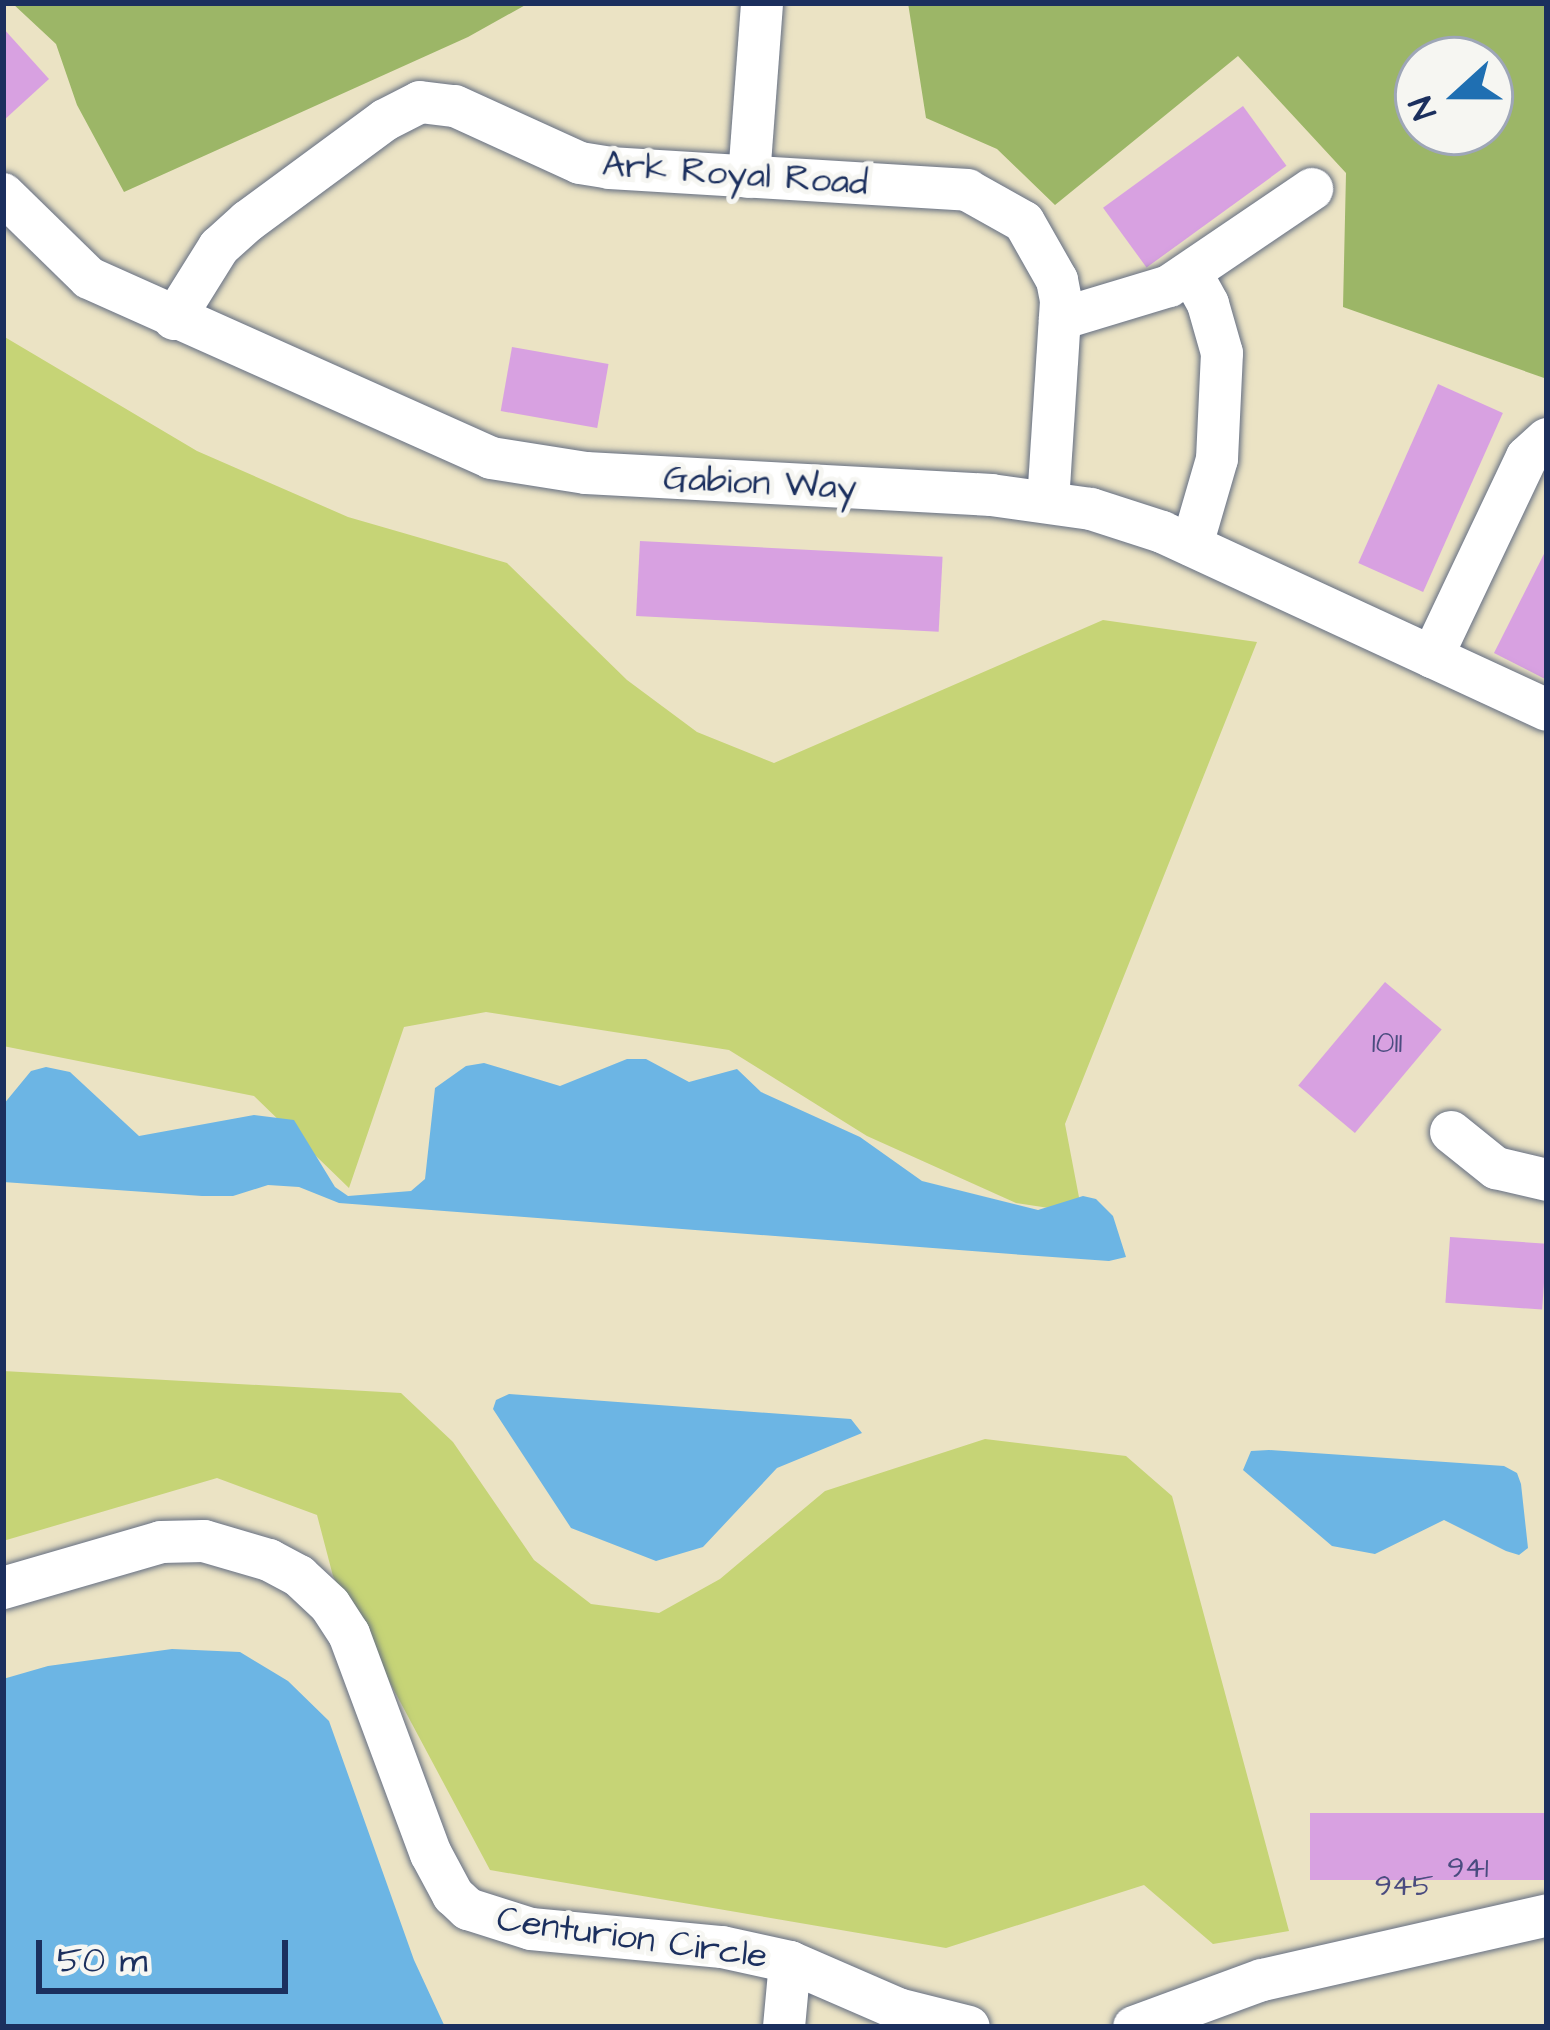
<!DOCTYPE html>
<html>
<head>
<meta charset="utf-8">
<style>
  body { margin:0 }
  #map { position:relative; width:1550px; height:2030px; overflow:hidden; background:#ebe3c4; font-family:"Architects Daughter",sans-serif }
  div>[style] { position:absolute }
  .green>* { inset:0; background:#c6d476 }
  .forest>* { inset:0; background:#9cb667 }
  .water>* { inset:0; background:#6cb5e4 }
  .building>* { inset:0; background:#d8a1e1; transform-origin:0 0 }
  .roads { filter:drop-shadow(0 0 3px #646e82) drop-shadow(0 0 3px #646e82) }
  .minor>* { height:42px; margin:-21px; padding:0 21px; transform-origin:21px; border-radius:21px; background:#fff }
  span { translate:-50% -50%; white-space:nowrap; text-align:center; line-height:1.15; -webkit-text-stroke:10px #f6f6f2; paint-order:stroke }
  .number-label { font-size:30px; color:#4a4c7f }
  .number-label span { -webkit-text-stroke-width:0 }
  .street-label { font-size:36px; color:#1b2f5e }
  .frame { position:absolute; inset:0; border:6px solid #1b2f5e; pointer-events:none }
  .north { position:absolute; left:1394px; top:36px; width:120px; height:120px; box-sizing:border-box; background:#f6f6f2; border:3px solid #9ea6b7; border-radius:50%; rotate:249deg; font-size:33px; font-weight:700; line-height:48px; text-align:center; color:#1b2f5e }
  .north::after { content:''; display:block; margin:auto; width:42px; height:54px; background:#1f6fb2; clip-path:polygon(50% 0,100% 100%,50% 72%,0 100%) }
  .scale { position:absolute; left:36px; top:1940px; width:252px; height:54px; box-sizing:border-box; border:6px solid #1b2f5e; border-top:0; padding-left:15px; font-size:36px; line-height:42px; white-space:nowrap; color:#1b2f5e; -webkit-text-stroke:9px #f6f6f2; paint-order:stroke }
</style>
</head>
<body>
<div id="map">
  <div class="green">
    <i style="clip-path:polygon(3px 336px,197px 451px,348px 517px,507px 563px,627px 680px,697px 732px,774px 763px,1103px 620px,1257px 642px,1065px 1124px,1082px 1213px,1016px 1203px,867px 1136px,729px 1050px,486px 1012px,404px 1027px,349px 1188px,254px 1096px,3px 1046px)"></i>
    <i style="clip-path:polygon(3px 1371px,401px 1393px,453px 1442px,534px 1560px,591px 1604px,659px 1613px,720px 1579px,825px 1491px,985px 1439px,1126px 1456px,1172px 1496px,1289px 1931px,1213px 1944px,1144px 1885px,946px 1948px,490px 1870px,333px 1576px,317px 1515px,217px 1478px,3px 1541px)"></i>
  </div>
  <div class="forest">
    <i style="clip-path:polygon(12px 3px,529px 3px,468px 37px,124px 192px,77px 105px,56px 44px)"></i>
    <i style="clip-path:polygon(evenodd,908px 3px,1547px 3px,1547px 379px,1343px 307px,1346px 173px,1238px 56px,1055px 205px,997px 149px,926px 118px,908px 3px,1418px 60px,1490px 60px,1490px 132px,1418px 132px,1418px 60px)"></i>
  </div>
  <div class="water">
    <i style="clip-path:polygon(627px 1059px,646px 1059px,689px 1082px,737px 1069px,761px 1092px,860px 1137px,922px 1181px,1038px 1210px,1083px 1196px,1096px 1199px,1113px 1216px,1126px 1257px,1109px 1261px,1024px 1255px,339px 1203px,299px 1187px,268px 1185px,233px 1196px,202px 1196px,3px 1182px,3px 1105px,31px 1071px,46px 1067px,70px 1072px,139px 1136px,254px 1115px,294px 1120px,335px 1187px,348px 1196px,411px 1191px,425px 1179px,435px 1088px,466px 1066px,484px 1063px,560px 1086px)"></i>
    <i style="clip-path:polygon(509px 1394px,851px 1419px,862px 1433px,777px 1468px,703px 1547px,656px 1561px,571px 1528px,493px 1409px,496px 1400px)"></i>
    <i style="clip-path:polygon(1269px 1450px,1504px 1466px,1517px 1473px,1521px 1484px,1528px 1548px,1519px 1555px,1506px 1551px,1444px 1520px,1375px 1554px,1332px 1546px,1243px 1470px,1251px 1451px)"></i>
    <i style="clip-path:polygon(172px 1649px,240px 1652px,288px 1681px,329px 1721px,414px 1960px,445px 2027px,3px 2027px,3px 1679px,48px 1666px)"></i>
  </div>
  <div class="building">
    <i style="clip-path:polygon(3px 28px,49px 79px,3px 121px)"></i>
    <i style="left:1243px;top:106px;width:74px;height:173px;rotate:54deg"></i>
    <i style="left:512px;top:347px;width:98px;height:65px;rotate:10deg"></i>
    <i style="left:1438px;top:384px;width:71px;height:196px;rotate:24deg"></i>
    <i style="left:640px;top:541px;width:303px;height:75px;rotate:3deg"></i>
    <i style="clip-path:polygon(1547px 548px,1547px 680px,1494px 653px)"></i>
    <i style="left:1385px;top:982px;width:74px;height:135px;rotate:40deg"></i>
    <i style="left:1450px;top:1237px;width:97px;height:66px;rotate:4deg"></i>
    <i style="left:1547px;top:1813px;width:67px;height:237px;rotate:90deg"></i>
  </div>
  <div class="roads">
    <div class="minor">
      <i style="left:749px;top:177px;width:174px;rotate:-85.7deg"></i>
      <i style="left:3px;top:194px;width:120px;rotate:44.3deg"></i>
      <i style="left:89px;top:278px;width:440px;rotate:24.1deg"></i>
      <i style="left:491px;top:458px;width:96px;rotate:9deg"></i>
      <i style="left:586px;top:473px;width:406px;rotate:3.1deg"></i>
      <i style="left:991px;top:495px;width:101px;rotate:8deg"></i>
      <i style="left:1091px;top:509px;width:75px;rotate:17.9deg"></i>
      <i style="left:1162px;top:532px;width:424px;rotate:24.8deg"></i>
      <i style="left:1191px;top:273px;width:35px;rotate:61deg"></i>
      <i style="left:1208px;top:304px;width:51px;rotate:74.1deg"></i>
      <i style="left:1222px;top:353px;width:106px;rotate:92.7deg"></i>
      <i style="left:1217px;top:459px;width:90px;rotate:106.2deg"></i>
      <i style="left:174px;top:319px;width:85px;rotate:-58deg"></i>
      <i style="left:219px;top:247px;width:39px;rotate:-42deg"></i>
      <i style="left:248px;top:221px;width:170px;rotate:-36.4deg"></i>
      <i style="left:385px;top:120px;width:39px;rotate:-27deg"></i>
      <i style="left:420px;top:102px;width:35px;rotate:7deg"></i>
      <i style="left:455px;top:106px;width:137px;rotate:24.5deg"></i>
      <i style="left:580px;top:163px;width:30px;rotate:9deg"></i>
      <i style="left:610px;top:168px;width:358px;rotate:3.5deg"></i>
      <i style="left:967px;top:190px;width:65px;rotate:29.3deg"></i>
      <i style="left:1024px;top:222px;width:67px;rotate:60.4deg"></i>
      <i style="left:1057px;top:280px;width:21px;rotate:79deg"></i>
      <i style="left:1061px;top:301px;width:201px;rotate:93.7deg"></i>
      <i style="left:1060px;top:319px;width:114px;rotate:-16.8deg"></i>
      <i style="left:1169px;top:286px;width:173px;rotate:-34.1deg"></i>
      <i style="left:1432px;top:657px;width:221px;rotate:-64.6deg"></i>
      <i style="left:1527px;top:457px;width:27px;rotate:-42deg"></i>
      <i style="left:1451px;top:1132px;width:58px;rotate:38.7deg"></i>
      <i style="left:1496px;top:1168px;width:52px;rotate:13.2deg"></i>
      <i style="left:3px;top:1588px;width:165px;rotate:-16.2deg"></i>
      <i style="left:161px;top:1542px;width:43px;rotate:-1.3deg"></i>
      <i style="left:204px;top:1541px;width:68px;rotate:16.3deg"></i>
      <i style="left:269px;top:1560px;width:34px;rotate:28deg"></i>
      <i style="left:299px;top:1576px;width:42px;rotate:43.1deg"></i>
      <i style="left:330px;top:1605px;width:35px;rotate:57deg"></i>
      <i style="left:349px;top:1634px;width:235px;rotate:69.6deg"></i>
      <i style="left:431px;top:1854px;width:47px;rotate:61.8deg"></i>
      <i style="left:453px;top:1895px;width:21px;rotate:43deg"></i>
      <i style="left:468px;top:1909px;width:66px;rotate:17.6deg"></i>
      <i style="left:531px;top:1929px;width:192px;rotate:5.4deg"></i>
      <i style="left:722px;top:1947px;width:70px;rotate:12.4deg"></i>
      <i style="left:790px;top:1962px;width:118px;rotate:23.5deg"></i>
      <i style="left:898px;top:2009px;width:73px;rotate:14.2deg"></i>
      <i style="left:784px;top:2027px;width:65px;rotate:-84.7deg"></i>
      <i style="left:1134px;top:2027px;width:136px;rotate:-20.2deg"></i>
      <i style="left:1262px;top:1980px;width:292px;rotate:-12.8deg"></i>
    </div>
  </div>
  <div class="number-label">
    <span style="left:1387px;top:1043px">1011</span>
    <span style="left:1468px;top:1868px">941</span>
    <span style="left:1404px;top:1886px">945</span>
  </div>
  <div class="street-label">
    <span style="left:735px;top:174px;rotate:4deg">Ark Royal Road</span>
    <span style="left:760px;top:483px;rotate:3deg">Gabion Way</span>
    <span style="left:632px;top:1938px;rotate:8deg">Centurion Circle</span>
  </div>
  <div class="frame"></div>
  <div class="north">N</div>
  <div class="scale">50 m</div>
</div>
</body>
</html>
